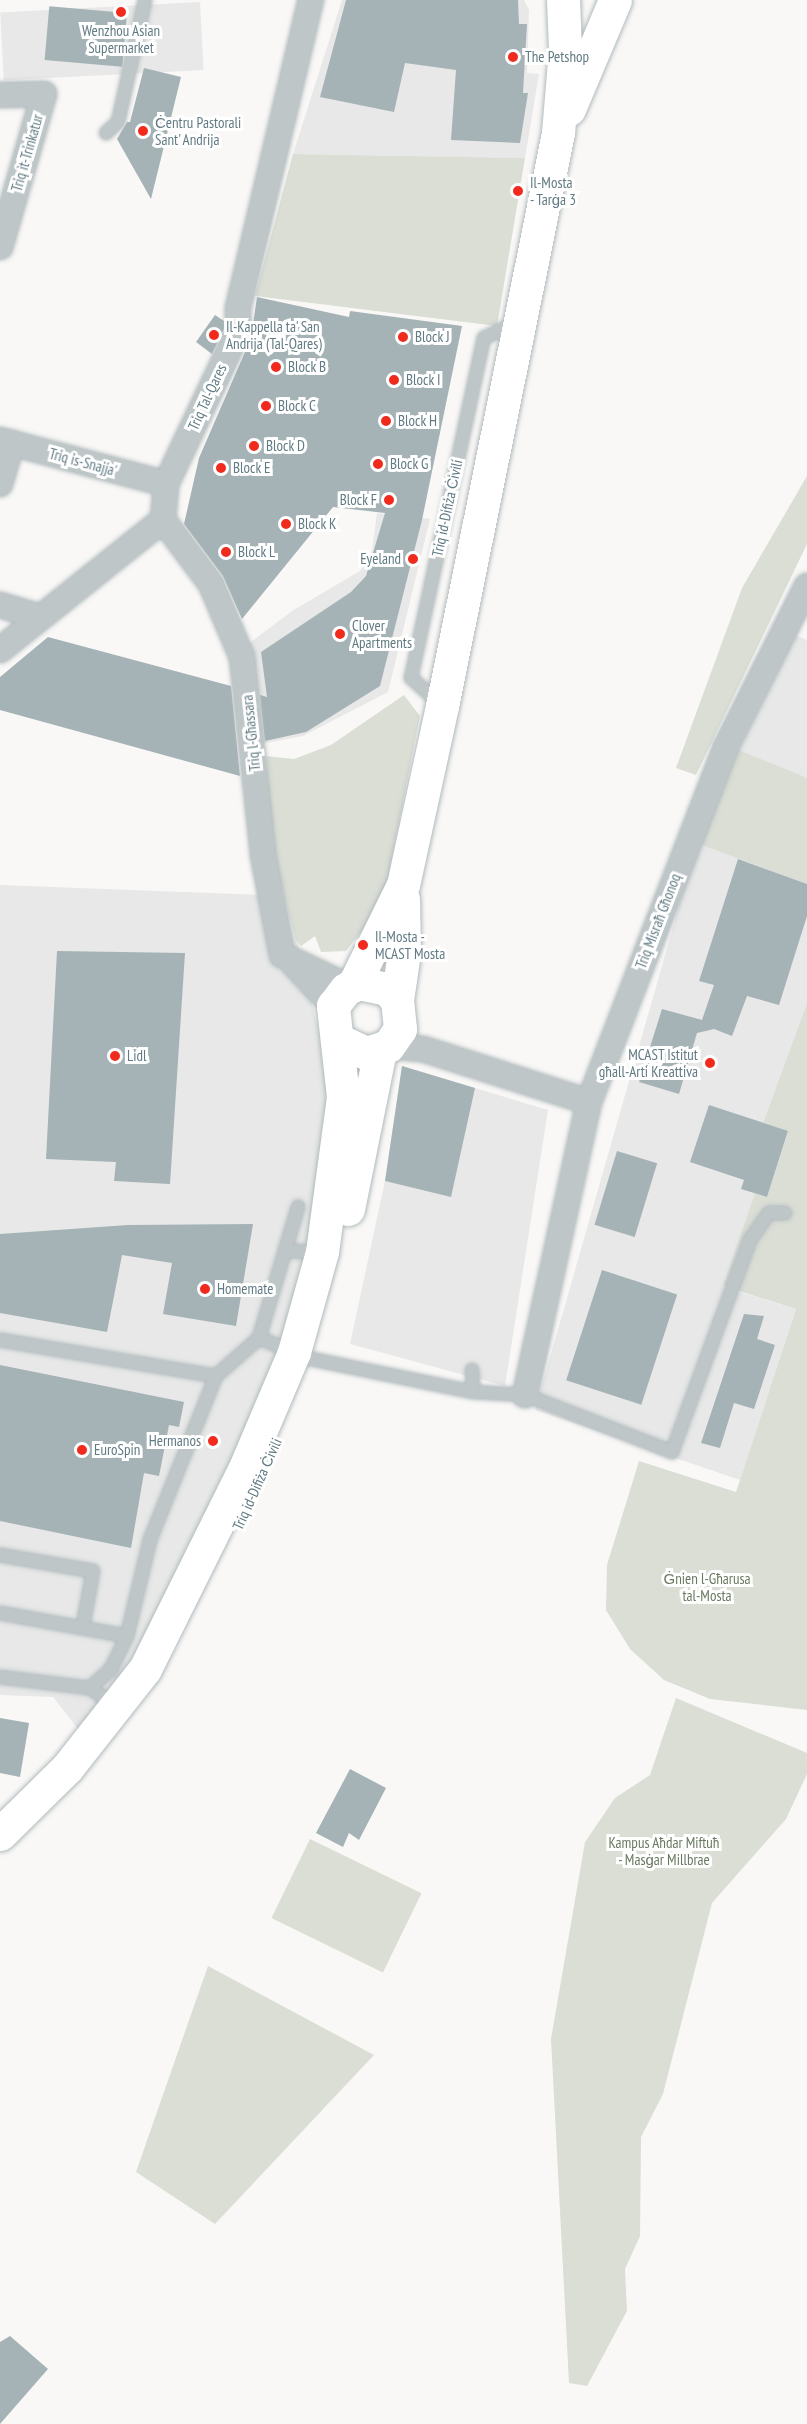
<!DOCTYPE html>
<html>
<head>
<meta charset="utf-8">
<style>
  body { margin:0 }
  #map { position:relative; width:807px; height:2424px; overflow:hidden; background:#f9f8f6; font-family:"PT Sans Narrow",sans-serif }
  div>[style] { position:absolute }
  .built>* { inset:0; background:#e7e8e7; transform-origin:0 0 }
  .green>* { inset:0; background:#daded5; transform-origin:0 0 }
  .building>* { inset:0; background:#a5b3b6; transform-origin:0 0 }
  .roads { filter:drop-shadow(0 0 2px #b1babd) drop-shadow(0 0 2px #b1babd) }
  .service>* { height:12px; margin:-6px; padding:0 6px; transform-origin:6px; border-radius:6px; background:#bec6c8 }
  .minor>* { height:24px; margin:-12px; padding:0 12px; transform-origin:12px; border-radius:12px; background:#bec6c8 }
  .secondary>* { height:33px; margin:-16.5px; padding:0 16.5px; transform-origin:16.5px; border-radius:16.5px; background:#fff }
  .dots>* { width:16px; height:16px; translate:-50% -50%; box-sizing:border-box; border:3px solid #fff; border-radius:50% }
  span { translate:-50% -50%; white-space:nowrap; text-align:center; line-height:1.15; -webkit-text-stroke:6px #fff; paint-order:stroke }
  .poi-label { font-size:15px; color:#617a83 }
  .left { translate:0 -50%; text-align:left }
  .right { translate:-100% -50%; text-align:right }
  .street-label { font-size:15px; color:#617a83 }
  .park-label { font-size:15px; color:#6a7a61 }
</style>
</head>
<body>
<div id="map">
  <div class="built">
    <i style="clip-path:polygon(342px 0,524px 0,529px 10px,527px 73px,539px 74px,525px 158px,293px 154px)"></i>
    <i style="left:200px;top:2px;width:68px;height:200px;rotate:87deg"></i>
    <i style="clip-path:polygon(377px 513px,430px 519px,388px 692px,303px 736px,261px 744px,243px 648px,292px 611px,360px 571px,372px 551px)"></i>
    <i style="clip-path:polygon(795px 635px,807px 640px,807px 1003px,763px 1123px,788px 1131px,767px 1197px,755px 1194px,723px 1287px,796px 1309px,740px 1480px,535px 1410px,702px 826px)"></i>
    <i style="clip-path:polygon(0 885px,287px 896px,336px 1108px,279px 1378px,150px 1639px,82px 1734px,53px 1697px,0 1695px)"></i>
    <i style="clip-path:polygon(402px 1066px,548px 1110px,505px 1386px,350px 1344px,385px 1181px)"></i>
  </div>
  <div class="green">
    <i style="clip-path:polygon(293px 154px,525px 158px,497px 326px,255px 296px)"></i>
    <i style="clip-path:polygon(807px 476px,807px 544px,696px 775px,676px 768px,742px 588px)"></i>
    <i style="clip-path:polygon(404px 695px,420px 716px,383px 903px,346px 951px,321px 952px,315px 936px,301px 946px,296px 940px,272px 850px,266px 756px,294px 759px,331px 745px)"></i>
    <i style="clip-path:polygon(736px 749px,807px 778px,807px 884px,697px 843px)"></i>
    <i style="clip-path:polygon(807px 1003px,807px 1710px,710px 1699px,664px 1680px,630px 1649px,606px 1610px,607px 1565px,639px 1461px,736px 1492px,740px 1480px,796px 1309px,723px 1286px,755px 1193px,767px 1197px,788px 1132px,763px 1123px)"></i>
    <i style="clip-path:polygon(676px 1698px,807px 1753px,807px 1774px,786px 1819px,712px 1903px,663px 2094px,641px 2137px,640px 2236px,625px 2269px,627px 2311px,587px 2386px,569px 2383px,551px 2039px,585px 1842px,615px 1798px,650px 1775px)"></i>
    <i style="left:310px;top:1839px;width:124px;height:88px;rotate:26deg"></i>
    <i style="clip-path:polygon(208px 1966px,374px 2055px,215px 2224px,136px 2172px)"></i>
  </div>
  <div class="building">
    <i style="clip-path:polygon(346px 0,518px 0,519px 24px,527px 24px,523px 93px,528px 93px,520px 143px,451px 140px,456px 70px,405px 63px,394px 112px,320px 97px)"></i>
    <i style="left:127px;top:13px;width:54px;height:78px;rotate:95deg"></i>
    <i style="clip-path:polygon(144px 68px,181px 77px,151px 199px,117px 139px,127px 122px,130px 122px)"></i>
    <i style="clip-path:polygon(257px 297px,349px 317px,350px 311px,462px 326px,422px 520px,380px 686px,306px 732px,265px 741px,260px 695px,267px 697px,261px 652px,351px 592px,366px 576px,385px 513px,333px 507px,242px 619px,223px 576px,184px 524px,199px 458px,251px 338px)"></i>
    <i style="clip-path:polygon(215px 315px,224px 321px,224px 329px,212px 354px,196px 342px)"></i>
    <i style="clip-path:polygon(48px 637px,231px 686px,240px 776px,0 710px,0 677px)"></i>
    <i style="clip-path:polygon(738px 859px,807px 884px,807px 916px,779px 1005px,747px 996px,732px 1036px,714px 1029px,697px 1033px,679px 1094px,639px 1082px,662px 1009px,702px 1020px,714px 985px,699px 981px)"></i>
    <i style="clip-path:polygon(57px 951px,185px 953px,170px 1184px,114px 1181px,116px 1162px,46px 1159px)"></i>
    <i style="clip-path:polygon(402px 1066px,475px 1088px,451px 1197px,385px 1181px)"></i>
    <i style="clip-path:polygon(709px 1105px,788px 1131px,767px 1197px,741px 1189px,744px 1180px,690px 1162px)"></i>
    <i style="left:617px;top:1151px;width:42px;height:77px;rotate:17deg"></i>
    <i style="clip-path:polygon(253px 1224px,236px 1326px,163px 1314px,172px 1263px,122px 1255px,107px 1332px,0 1313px,0 1234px,128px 1225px)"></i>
    <i style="left:602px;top:1270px;width:79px;height:116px;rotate:18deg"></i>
    <i style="clip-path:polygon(744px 1314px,764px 1316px,757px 1339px,775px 1345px,754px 1409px,734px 1403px,720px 1448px,701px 1443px)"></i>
    <i style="clip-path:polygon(0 1365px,184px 1402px,179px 1427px,169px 1425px,159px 1476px,144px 1473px,131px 1548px,0 1521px)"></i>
    <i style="clip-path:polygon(0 1718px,29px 1723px,20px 1777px,0 1773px)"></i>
    <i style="clip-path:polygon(350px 1769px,386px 1788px,359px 1840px,349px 1833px,343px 1847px,316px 1833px)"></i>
    <i style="clip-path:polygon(10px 2336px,48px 2369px,0 2424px,0 2342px)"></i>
  </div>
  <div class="roads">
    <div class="service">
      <i style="left:106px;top:133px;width:16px;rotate:-43deg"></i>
      <i style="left:118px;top:122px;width:125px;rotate:-77.5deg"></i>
      <i style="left:439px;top:703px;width:38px;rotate:-138deg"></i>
      <i style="left:411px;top:678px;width:348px;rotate:-77.9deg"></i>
      <i style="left:484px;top:338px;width:34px;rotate:-26deg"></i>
      <i style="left:288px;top:1251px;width:32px;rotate:2deg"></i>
      <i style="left:259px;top:1338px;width:35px;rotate:22deg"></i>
      <i style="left:0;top:1340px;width:219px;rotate:9.5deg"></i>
      <i style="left:216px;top:1376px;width:57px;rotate:-41.5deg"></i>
      <i style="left:259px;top:1338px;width:137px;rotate:-73.4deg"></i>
      <i style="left:311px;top:1359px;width:165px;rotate:11.5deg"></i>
      <i style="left:473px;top:1392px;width:52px;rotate:3.3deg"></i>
      <i style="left:525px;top:1395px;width:158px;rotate:21.2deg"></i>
      <i style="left:672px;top:1452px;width:226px;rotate:-69.8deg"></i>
      <i style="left:750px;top:1240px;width:33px;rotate:-55deg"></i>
      <i style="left:769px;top:1213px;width:16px"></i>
      <i style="left:472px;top:1370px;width:22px;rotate:87deg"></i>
      <i style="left:0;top:1555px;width:94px;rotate:9.8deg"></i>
      <i style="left:93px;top:1571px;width:56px;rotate:100.3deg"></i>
      <i style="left:0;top:1613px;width:129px;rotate:10.3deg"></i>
      <i style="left:0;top:1677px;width:91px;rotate:7deg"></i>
      <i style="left:90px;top:1688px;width:31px;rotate:36deg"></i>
      <i style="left:90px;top:1688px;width:28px;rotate:-42deg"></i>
      <i style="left:111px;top:1669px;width:37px;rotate:-64deg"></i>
      <i style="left:127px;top:1636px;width:99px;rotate:-76.5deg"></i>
      <i style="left:150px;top:1540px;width:177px;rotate:-68.1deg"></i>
    </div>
    <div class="minor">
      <i style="left:0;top:95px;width:44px;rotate:-1.3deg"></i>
      <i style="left:44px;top:94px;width:159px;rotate:106deg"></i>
      <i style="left:0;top:440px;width:172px;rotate:14.8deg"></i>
      <i style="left:0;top:484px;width:43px;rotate:-73.7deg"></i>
      <i style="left:163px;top:520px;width:80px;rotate:53.1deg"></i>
      <i style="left:211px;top:584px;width:79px;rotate:67deg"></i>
      <i style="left:242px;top:657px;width:199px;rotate:83.9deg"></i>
      <i style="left:263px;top:855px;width:102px;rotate:79.2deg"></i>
      <i style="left:282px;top:955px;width:74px;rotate:25.5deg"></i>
      <i style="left:0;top:605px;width:42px;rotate:16.7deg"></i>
      <i style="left:0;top:650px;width:208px;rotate:-38.6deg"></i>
      <i style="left:163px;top:520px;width:36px;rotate:-85deg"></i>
      <i style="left:166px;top:484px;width:168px;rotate:-64.7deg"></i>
      <i style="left:238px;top:332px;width:24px;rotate:-90deg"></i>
      <i style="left:238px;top:308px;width:317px;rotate:-76.7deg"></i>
      <i style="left:293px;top:963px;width:59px;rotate:47.1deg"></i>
      <i style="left:388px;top:1046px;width:35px;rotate:5deg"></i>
      <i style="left:423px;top:1049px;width:174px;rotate:17.7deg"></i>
      <i style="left:589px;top:1102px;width:381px;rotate:-68.9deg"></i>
      <i style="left:726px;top:747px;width:180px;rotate:-63.3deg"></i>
      <i style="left:525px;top:1395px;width:300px;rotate:-77.7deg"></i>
    </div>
    <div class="secondary">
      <i style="left:569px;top:109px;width:118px;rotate:-67.1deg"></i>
      <i style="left:354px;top:984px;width:110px;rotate:-63.7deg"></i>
      <i style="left:403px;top:885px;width:183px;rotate:-77.7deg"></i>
      <i style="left:442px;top:706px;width:585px;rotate:-78.56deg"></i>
      <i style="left:558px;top:133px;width:84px;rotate:-85.2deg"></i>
      <i style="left:565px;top:49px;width:49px;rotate:-92.3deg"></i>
      <i style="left:397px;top:1000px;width:49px;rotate:-81.7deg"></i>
      <i style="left:404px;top:952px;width:53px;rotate:-91.1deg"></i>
      <i style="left:348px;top:1209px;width:162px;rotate:-78.6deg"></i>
      <i style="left:0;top:1834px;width:94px;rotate:-44.6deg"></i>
      <i style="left:67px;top:1768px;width:126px;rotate:-51.8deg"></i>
      <i style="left:145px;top:1669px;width:222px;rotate:-63.6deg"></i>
      <i style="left:244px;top:1470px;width:128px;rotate:-67deg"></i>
      <i style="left:294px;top:1352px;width:104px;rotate:-74.4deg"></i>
      <i style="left:322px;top:1252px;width:156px;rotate:-82.3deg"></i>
      <i style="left:343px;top:1097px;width:92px;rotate:-96.3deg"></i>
      <i style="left:333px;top:1006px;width:21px;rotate:-53deg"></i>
      <i style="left:346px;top:989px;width:14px;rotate:-25deg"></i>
      <i style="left:359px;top:983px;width:29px;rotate:12deg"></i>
      <i style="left:387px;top:989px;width:15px;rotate:48deg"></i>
      <i style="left:397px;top:1000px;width:29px;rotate:84deg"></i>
      <i style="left:400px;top:1029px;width:21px;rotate:125deg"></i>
      <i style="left:388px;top:1046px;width:23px;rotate:162deg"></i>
      <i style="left:366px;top:1053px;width:29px;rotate:-155deg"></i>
    </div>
  </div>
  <div class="dots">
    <i style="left:121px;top:12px;background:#f12a1e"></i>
    <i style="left:513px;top:57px;background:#f12a1e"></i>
    <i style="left:143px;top:131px;background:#f12a1e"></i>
    <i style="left:518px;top:191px;background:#f12a1e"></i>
    <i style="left:214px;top:335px;background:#f12a1e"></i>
    <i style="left:403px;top:337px;background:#f12a1e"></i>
    <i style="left:276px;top:367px;background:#f12a1e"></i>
    <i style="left:394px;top:380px;background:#f12a1e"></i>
    <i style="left:266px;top:406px;background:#f12a1e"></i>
    <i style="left:386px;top:421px;background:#f12a1e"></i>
    <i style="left:254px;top:446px;background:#f12a1e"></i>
    <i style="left:378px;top:464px;background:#f12a1e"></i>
    <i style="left:221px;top:468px;background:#f12a1e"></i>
    <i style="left:389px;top:500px;background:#f12a1e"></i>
    <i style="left:286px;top:524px;background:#f12a1e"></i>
    <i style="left:226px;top:552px;background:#f12a1e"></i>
    <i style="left:413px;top:559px;background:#f12a1e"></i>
    <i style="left:340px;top:634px;background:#f12a1e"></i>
    <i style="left:363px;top:945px;background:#f12a1e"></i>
    <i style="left:115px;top:1056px;background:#f12a1e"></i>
    <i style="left:710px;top:1063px;background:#f12a1e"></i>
    <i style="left:205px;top:1289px;background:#f12a1e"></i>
    <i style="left:213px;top:1441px;background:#f12a1e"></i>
    <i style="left:82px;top:1450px;background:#f12a1e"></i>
  </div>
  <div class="poi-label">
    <span style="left:121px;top:39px">Wenzhou Asian<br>Supermarket</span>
    <span class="left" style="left:525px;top:57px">The Petshop</span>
    <span class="left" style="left:155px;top:131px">Ċentru Pastorali<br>Sant' Andrija</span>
    <span class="left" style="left:530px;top:191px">Il-Mosta<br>- Tarġa 3</span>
    <span class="left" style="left:226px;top:335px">Il-Kappella ta' San<br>Andrija (Tal-Qares)</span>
    <span class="left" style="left:415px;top:337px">Block J</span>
    <span class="left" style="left:288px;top:367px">Block B</span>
    <span class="left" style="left:406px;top:380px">Block I</span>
    <span class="left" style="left:278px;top:406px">Block C</span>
    <span class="left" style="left:398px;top:421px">Block H</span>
    <span class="left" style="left:266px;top:446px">Block D</span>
    <span class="left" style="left:390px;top:464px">Block G</span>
    <span class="left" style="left:233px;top:468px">Block E</span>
    <span class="right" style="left:377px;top:500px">Block F</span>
    <span class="left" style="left:298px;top:524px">Block K</span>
    <span class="left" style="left:238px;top:552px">Block L</span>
    <span class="right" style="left:401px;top:559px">Eyeland</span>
    <span class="left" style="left:352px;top:634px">Clover<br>Apartments</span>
    <span class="left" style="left:375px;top:945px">Il-Mosta -<br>MCAST Mosta</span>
    <span class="right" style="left:698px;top:1063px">MCAST Istitut<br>għall-Arti Kreattiva</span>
    <span class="left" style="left:127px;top:1056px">Lidl</span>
    <span class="left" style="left:217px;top:1289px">Homemate</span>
    <span class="right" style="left:201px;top:1441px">Hermanos</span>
    <span class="left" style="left:94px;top:1450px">EuroSpin</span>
  </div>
  <div class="street-label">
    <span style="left:27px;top:153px;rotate:-74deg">Triq it-Trinkatur</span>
    <span style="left:207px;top:397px;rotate:-65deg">Triq Tal-Qares</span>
    <span style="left:83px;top:462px;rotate:15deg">Triq is-Snajja'</span>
    <span style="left:447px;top:508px;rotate:-78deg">Triq id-Difiża Ċivili</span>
    <span style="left:251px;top:733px;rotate:-96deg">Triq l-Għassara</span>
    <span style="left:658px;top:921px;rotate:-69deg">Triq Misraħ Għonoq</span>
    <span style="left:257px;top:1484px;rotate:-66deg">Triq id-Difiża Ċivili</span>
  </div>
  <div class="park-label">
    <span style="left:707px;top:1587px">Ġnien l-Għarusa<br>tal-Mosta</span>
    <span style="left:664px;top:1851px">Kampus Aħdar Miftuħ<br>- Masġar Millbrae</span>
  </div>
</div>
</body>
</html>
